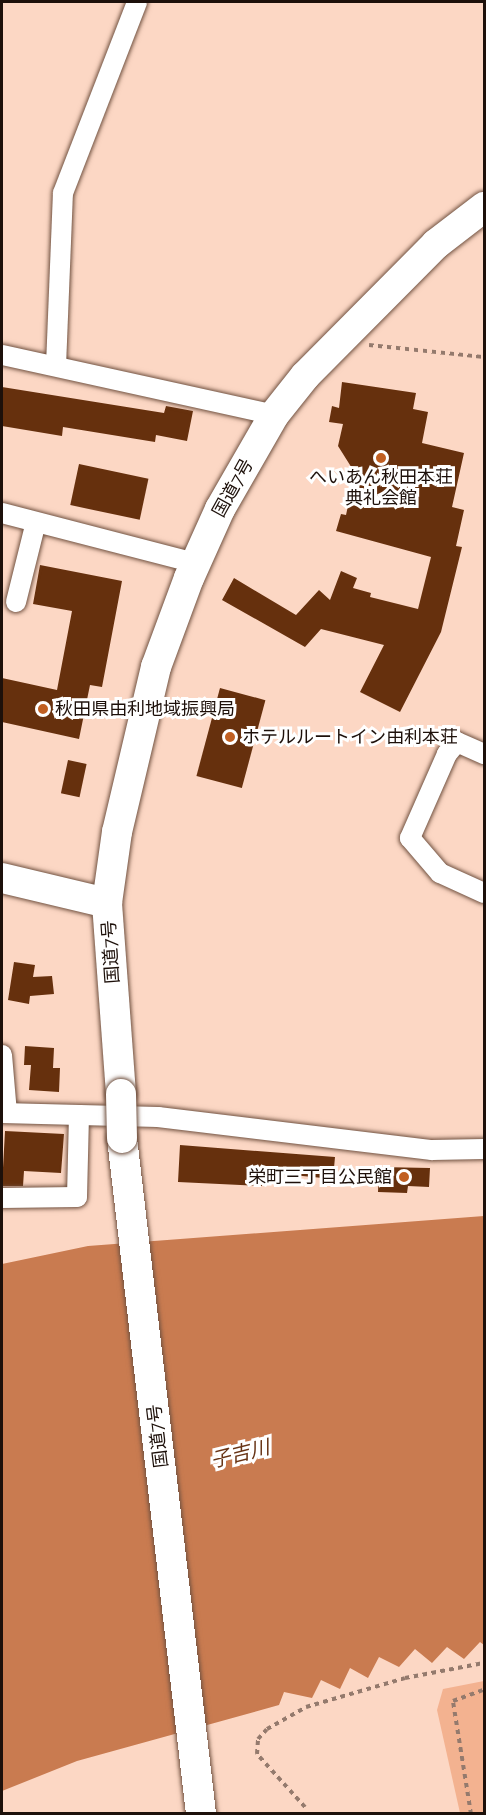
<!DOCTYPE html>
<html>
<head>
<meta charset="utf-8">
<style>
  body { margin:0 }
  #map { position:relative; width:486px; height:1815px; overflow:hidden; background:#fcd7c4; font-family:Raleway,"Noto Sans JP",sans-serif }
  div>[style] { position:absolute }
  .green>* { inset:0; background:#f3b290 }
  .water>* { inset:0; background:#c97b50 }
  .building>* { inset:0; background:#66300d; transform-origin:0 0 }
  .path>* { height:4px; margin-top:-2px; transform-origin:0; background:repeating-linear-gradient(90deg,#947a6d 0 4.5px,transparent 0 9px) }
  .roads { filter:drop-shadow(0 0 2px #715241) drop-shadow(0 0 2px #715241) }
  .minor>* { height:20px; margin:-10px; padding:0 10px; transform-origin:10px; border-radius:10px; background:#fff }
  .highway>* { height:30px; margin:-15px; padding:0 15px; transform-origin:15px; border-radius:15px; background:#fff }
  .bridges { filter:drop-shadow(0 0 2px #715241) drop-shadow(0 0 2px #715241) }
  .highway-bridge>* { height:30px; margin:-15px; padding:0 15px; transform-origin:15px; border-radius:15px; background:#fff }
  .dots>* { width:16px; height:16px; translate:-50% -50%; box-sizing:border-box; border:3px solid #fff; border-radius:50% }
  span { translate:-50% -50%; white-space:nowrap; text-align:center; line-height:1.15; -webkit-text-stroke:6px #fff; paint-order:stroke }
  .poi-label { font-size:18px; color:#1d100a }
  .left { translate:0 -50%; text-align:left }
  .right { translate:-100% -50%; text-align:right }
  .street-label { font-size:18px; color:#1d100a }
  .water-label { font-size:20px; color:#683415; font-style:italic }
  .frame { position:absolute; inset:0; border:3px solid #1d100a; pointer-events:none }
</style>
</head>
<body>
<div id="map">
  <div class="green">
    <i style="clip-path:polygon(484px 1681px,484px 1813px,460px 1813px,437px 1710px,443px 1689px)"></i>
  </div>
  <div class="water">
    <i style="clip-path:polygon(484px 1216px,484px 1645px,480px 1642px,464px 1659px,447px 1647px,432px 1663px,415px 1649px,399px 1667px,379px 1657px,368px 1678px,350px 1668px,340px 1689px,321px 1680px,312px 1698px,284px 1692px,279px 1705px,77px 1761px,2px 1791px,2px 1264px,88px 1246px)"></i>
  </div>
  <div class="building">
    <i style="clip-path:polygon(342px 382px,416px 393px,413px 409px,428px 412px,422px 443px,464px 453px,452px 507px,464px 510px,456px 546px,462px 547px,441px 632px,400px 712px,360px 692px,384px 645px,321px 629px,305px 647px,222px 600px,234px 578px,296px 615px,319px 590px,330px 600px,341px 571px,357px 578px,353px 588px,371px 593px,370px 597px,418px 609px,431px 557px,336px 531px,341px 514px,346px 515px,355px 473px,338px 446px,343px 424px,329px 422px,332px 406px,339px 408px)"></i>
    <i style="clip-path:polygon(2px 387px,164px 413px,166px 406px,193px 411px,187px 441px,156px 435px,155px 442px,63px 427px,62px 436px,2px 426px)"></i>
    <i style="left:79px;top:464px;width:71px;height:42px;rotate:12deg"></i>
    <i style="clip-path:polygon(40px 565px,122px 581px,102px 687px,90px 685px,79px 739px,2px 722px,2px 678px,57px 690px,72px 611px,33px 604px)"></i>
    <i style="left:220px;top:688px;width:47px;height:91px;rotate:15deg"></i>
    <i style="left:68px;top:760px;width:19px;height:34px;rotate:12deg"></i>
    <i style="clip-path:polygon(14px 962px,35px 965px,33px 977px,52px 976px,54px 994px,30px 996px,29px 1004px,8px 1000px)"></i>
    <i style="clip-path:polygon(25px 1046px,54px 1048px,53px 1068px,60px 1068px,59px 1092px,29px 1090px,31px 1065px,24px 1065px)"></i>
    <i style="clip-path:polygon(5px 1131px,64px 1134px,61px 1173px,24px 1171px,23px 1186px,2px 1186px)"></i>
    <i style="clip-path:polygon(180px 1145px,335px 1157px,333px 1179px,262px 1172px,262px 1186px,178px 1182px)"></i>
    <i style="clip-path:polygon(379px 1167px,430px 1168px,429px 1187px,408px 1186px,407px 1193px,378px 1192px)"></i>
  </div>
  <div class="path">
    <i style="left:369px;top:345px;width:116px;rotate:6deg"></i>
    <i style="left:305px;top:1807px;width:72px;rotate:-132.2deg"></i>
    <i style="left:257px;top:1754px;width:15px;rotate:-86deg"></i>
    <i style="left:258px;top:1739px;width:13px;rotate:-48deg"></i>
    <i style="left:267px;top:1729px;width:45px;rotate:-29.4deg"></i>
    <i style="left:306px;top:1707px;width:103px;rotate:-16.3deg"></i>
    <i style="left:405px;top:1678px;width:80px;rotate:-10.8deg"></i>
    <i style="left:471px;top:1814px;width:114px;rotate:-99.1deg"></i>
    <i style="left:453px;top:1701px;width:33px;rotate:-20deg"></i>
  </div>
  <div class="roads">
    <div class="minor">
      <i style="left:2px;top:355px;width:279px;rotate:12.4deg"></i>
      <i style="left:56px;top:366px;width:173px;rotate:-87.7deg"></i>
      <i style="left:63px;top:193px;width:205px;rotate:-68.8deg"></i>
      <i style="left:2px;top:513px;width:199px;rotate:14.5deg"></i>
      <i style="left:16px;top:602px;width:82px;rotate:-76deg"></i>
      <i style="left:484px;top:754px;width:30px;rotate:-156deg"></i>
      <i style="left:457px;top:742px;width:16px;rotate:130deg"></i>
      <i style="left:447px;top:754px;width:92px;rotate:113.8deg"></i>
      <i style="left:410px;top:838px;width:46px;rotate:49.4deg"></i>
      <i style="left:440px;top:873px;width:48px;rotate:24.4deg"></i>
      <i style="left:2px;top:1055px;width:58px;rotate:85.1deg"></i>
      <i style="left:2px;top:1113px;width:156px;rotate:1.5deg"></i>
      <i style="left:158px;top:1117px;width:276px;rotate:6.9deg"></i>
      <i style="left:432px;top:1150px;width:52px;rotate:-1.1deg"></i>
      <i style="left:2px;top:1198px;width:75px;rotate:-0.8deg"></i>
      <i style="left:77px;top:1197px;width:82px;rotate:-88.6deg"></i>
    </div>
    <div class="highway">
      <i style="left:2px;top:878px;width:108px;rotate:13.4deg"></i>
      <i style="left:121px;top:1094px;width:192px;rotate:-94.2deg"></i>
      <i style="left:107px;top:903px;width:72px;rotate:-82deg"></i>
      <i style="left:117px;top:832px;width:170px;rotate:-76.7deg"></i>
      <i style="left:156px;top:667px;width:95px;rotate:-69.7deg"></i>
      <i style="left:189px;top:578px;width:76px;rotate:-65.8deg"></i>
      <i style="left:220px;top:509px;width:108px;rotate:-60.1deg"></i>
      <i style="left:274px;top:415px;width:50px;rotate:-51.5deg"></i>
      <i style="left:305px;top:376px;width:186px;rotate:-45.2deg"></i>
      <i style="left:436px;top:244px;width:61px;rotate:-37.6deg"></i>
      <i style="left:122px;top:1138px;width:681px;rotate:83.33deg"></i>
    </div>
  </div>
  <div class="bridges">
    <div class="highway-bridge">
      <i style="left:121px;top:1094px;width:44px;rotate:88.7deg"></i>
    </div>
  </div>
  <div class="dots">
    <i style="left:381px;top:458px;background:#c15f21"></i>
    <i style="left:43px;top:709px;background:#c15f21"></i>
    <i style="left:230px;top:737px;background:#c15f21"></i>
    <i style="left:404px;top:1177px;background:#c15f21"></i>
  </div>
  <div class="poi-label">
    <span style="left:381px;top:488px">へいあん秋田本荘<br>典礼会館</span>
    <span class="left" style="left:55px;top:709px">秋田県由利地域振興局</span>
    <span class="left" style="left:242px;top:737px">ホテルルートイン由利本荘</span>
    <span class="right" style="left:392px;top:1177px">栄町三丁目公民館</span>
  </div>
  <div class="street-label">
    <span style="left:233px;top:488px;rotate:-61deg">国道7号</span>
    <span style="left:111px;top:952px;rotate:-94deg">国道7号</span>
    <span style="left:158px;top:1436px;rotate:-97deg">国道7号</span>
  </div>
  <div class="water-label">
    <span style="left:240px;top:1454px;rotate:-14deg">子吉川</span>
  </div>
  <div class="frame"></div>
</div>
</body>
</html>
